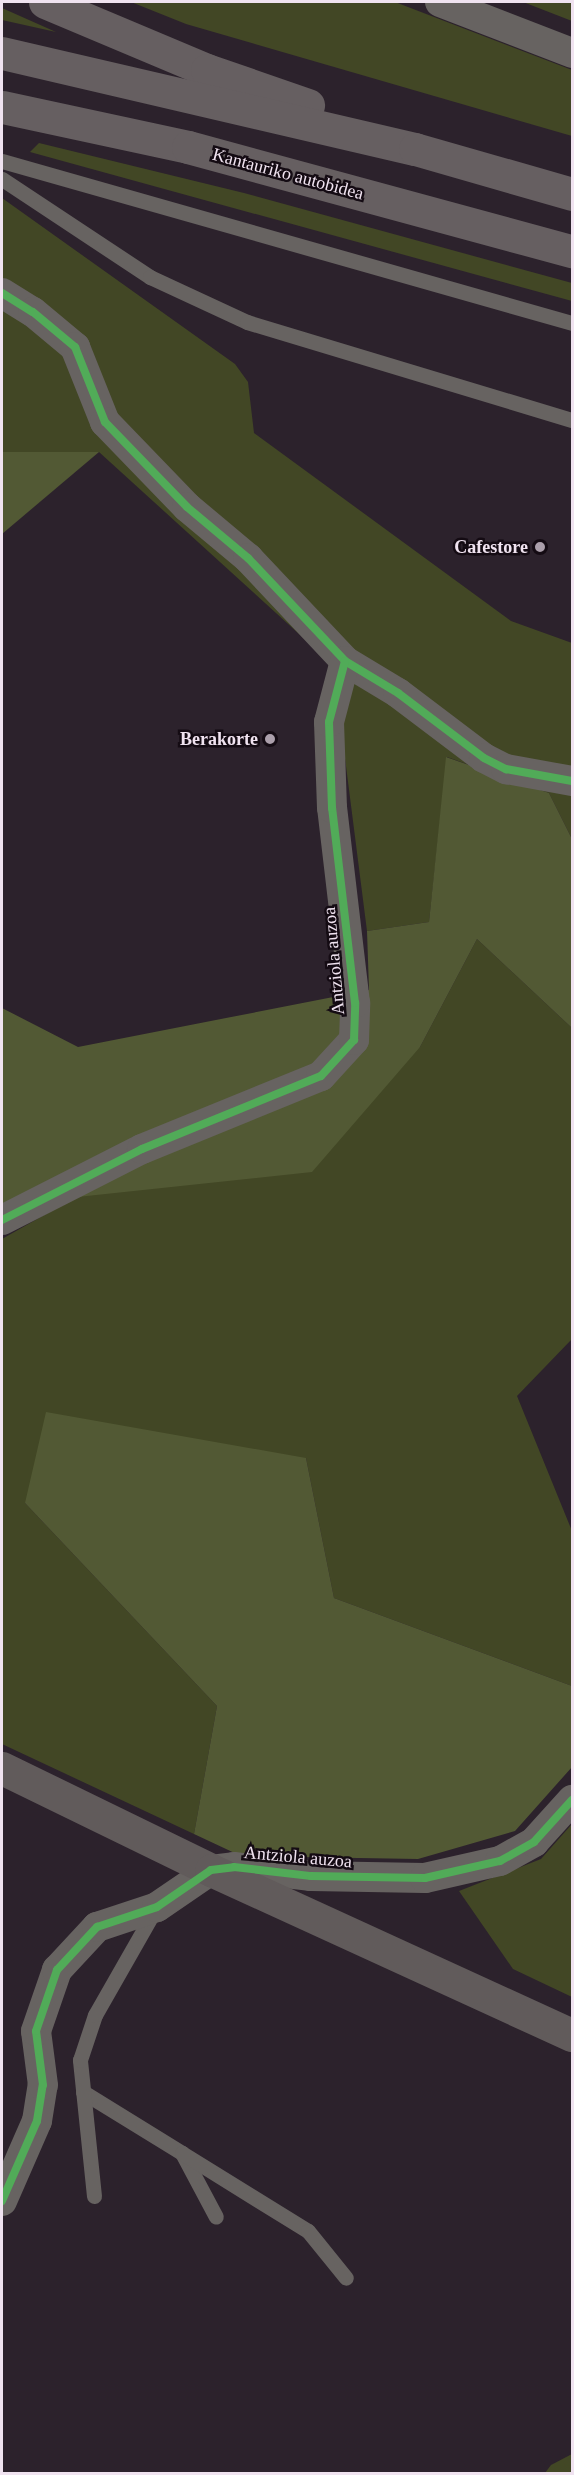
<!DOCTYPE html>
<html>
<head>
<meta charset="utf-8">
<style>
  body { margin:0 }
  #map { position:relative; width:574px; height:2475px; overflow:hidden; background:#2c222c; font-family:Georgia,serif }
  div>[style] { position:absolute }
  .green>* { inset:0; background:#424725 }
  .forest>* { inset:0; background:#525934 }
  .lane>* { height:15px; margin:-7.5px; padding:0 7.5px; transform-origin:7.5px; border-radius:7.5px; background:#676361 }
  .street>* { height:30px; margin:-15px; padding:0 15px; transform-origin:15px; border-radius:15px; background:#676361 }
  .secondary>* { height:33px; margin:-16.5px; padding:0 16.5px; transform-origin:16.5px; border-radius:16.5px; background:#615b5b }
  .highway>* { height:33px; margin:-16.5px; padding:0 16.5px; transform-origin:16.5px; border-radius:16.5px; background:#665f61 }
  .cycleway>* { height:8px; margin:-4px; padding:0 4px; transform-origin:4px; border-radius:4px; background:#51ab58 }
  .dots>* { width:16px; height:16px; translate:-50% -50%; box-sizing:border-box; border:3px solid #140b13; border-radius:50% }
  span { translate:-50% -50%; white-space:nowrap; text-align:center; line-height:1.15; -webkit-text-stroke:5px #140b13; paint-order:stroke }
  .street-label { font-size:18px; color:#f0e3f0 }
  .poi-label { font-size:18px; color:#f0e3f0; font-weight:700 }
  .right { translate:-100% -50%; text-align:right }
  .frame { position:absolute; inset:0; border:3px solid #f0e3f0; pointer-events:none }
</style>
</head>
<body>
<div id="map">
  <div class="green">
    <i style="clip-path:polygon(131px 2px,395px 2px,572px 70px,572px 136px,186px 24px)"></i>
    <i style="clip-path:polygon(523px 2px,572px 2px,572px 21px)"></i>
    <i style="clip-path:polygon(2px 8px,56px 32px,2px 20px)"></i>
    <i style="clip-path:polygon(39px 143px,244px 193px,572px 283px,572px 301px,30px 152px)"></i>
    <i style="clip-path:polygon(2px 198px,235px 364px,248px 382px,254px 433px,511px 621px,572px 643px,572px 839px,549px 793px,447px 757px,429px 922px,367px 931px,340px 719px,353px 683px,99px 452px,2px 452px)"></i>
    <i style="clip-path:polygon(477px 939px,572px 1028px,572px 1339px,517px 1396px,572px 1531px,572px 1686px,334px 1598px,306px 1458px,25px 1503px,217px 1706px,194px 1834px,2px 1744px,2px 1239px,76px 1197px,420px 1047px)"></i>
    <i style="clip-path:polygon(572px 1824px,572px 1997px,513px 1969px,459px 1891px,541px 1859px)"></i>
    <i style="clip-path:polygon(572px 2454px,572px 2473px,545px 2473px,551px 2465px)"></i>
  </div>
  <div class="forest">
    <i style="clip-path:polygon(2px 452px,99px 452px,2px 534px)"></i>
    <i style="clip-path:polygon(446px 757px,549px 793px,572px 839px,572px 1028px,477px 939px,420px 1047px,312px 1172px,2px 1205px,2px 1008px,78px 1047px,369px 990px,367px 931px,429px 922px)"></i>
    <i style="clip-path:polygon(46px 1412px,306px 1458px,334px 1598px,572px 1686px,572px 1767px,515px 1831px,418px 1859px,241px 1856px,194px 1834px,217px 1706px,25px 1503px)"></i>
  </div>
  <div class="lane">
    <i style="left:2px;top:161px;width:593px;rotate:15.87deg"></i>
    <i style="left:2px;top:179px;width:178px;rotate:33.5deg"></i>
    <i style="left:150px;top:277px;width:107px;rotate:24.9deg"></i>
    <i style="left:247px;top:322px;width:339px;rotate:16.8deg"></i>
    <i style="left:83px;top:2092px;width:116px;rotate:31.6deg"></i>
    <i style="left:182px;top:2153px;width:72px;rotate:62deg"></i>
    <i style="left:182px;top:2153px;width:148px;rotate:31.8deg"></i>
    <i style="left:308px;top:2231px;width:60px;rotate:51deg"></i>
    <i style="left:94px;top:2196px;width:137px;rotate:-95.9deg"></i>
    <i style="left:80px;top:2060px;width:47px;rotate:-71.6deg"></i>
    <i style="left:95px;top:2015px;width:121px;rotate:-60.3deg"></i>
  </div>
  <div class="street">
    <i style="left:440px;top:2px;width:142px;rotate:21.1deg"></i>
    <i style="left:2px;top:293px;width:36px;rotate:32deg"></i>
    <i style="left:33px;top:312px;width:55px;rotate:39.8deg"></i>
    <i style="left:75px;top:347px;width:81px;rotate:68.2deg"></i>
    <i style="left:105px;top:422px;width:118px;rotate:46deg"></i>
    <i style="left:187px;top:507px;width:80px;rotate:39.9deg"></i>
    <i style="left:248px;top:558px;width:141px;rotate:46.7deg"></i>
    <i style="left:345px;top:661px;width:62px;rotate:31.1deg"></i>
    <i style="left:398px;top:693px;width:108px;rotate:37.1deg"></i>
    <i style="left:484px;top:758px;width:25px;rotate:27deg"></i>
    <i style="left:506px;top:769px;width:67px;rotate:10.3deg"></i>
    <i style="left:2px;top:1220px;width:157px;rotate:-26.9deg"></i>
    <i style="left:142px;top:1149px;width:193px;rotate:-22.2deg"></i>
    <i style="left:321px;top:1076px;width:49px;rotate:-47.5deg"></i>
    <i style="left:354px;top:1040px;width:37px;rotate:-88deg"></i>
    <i style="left:355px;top:1003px;width:196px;rotate:-96.7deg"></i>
    <i style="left:332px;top:808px;width:86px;rotate:-92deg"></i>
    <i style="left:329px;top:722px;width:63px;rotate:-75.3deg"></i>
    <i style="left:2px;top:2201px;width:87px;rotate:-66.4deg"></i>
    <i style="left:37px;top:2121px;width:36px;rotate:-81deg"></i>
    <i style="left:43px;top:2085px;width:54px;rotate:-97.4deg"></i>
    <i style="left:36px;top:2031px;width:65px;rotate:-71deg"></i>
    <i style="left:57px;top:1970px;width:59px;rotate:-47.1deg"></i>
    <i style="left:97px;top:1927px;width:63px;rotate:-18.4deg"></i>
    <i style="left:157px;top:1907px;width:65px;rotate:-34.4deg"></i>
    <i style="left:211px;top:1870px;width:23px;rotate:-7deg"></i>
    <i style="left:234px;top:1867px;width:78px;rotate:6.7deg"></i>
    <i style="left:311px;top:1876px;width:114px;rotate:1deg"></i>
    <i style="left:425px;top:1878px;width:77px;rotate:-12.8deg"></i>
    <i style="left:500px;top:1861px;width:39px;rotate:-29deg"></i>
    <i style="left:534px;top:1842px;width:57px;rotate:-47.9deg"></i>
  </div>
  <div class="secondary">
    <i style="left:2px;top:1768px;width:233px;rotate:26deg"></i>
    <i style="left:211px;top:1870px;width:397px;rotate:24.6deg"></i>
  </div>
  <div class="highway">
    <i style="left:45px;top:2px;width:176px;rotate:22.8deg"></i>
    <i style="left:207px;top:70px;width:107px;rotate:19.1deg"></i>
    <i style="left:2px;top:53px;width:424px;rotate:13.1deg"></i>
    <i style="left:415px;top:149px;width:163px;rotate:16deg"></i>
    <i style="left:2px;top:107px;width:190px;rotate:12.1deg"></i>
    <i style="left:188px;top:147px;width:398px;rotate:15.2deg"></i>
  </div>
  <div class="cycleway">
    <i style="left:2px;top:293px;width:36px;rotate:32deg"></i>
    <i style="left:33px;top:312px;width:55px;rotate:39.8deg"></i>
    <i style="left:75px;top:347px;width:81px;rotate:68.2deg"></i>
    <i style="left:105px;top:422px;width:118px;rotate:46deg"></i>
    <i style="left:187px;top:507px;width:80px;rotate:39.9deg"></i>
    <i style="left:248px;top:558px;width:141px;rotate:46.7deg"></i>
    <i style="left:345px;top:661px;width:62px;rotate:31.1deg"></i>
    <i style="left:398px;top:693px;width:108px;rotate:37.1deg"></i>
    <i style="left:484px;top:758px;width:25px;rotate:27deg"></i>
    <i style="left:506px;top:769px;width:67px;rotate:10.3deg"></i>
    <i style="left:2px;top:1220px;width:157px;rotate:-26.9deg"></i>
    <i style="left:142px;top:1149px;width:193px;rotate:-22.2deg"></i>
    <i style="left:321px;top:1076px;width:49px;rotate:-47.5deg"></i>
    <i style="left:354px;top:1040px;width:37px;rotate:-88deg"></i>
    <i style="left:355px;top:1003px;width:196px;rotate:-96.7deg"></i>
    <i style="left:332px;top:808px;width:86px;rotate:-92deg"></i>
    <i style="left:329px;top:722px;width:63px;rotate:-75.3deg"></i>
    <i style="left:2px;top:2201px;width:87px;rotate:-66.4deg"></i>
    <i style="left:37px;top:2121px;width:36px;rotate:-81deg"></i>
    <i style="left:43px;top:2085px;width:54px;rotate:-97.4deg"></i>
    <i style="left:36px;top:2031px;width:65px;rotate:-71deg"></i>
    <i style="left:57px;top:1970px;width:59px;rotate:-47.1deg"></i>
    <i style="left:97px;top:1927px;width:63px;rotate:-18.4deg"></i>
    <i style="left:157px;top:1907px;width:65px;rotate:-34.4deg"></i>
    <i style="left:211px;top:1870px;width:23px;rotate:-7deg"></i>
    <i style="left:234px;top:1867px;width:78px;rotate:6.7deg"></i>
    <i style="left:311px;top:1876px;width:114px;rotate:1deg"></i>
    <i style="left:425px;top:1878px;width:77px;rotate:-12.8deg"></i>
    <i style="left:500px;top:1861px;width:39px;rotate:-29deg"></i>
    <i style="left:534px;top:1842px;width:57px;rotate:-47.9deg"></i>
  </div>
  <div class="dots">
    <i style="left:540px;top:547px;background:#ab9fab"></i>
    <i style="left:270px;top:739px;background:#ab9fab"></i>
  </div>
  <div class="street-label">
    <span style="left:288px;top:174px;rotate:15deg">Kantauriko autobidea</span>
    <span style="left:334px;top:961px;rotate:-95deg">Antziola auzoa</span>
    <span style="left:298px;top:1857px;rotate:5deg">Antziola auzoa</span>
  </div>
  <div class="poi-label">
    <span class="right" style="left:528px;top:547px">Cafestore</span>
    <span class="right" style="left:258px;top:739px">Berakorte</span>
  </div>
  <div class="frame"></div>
</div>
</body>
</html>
